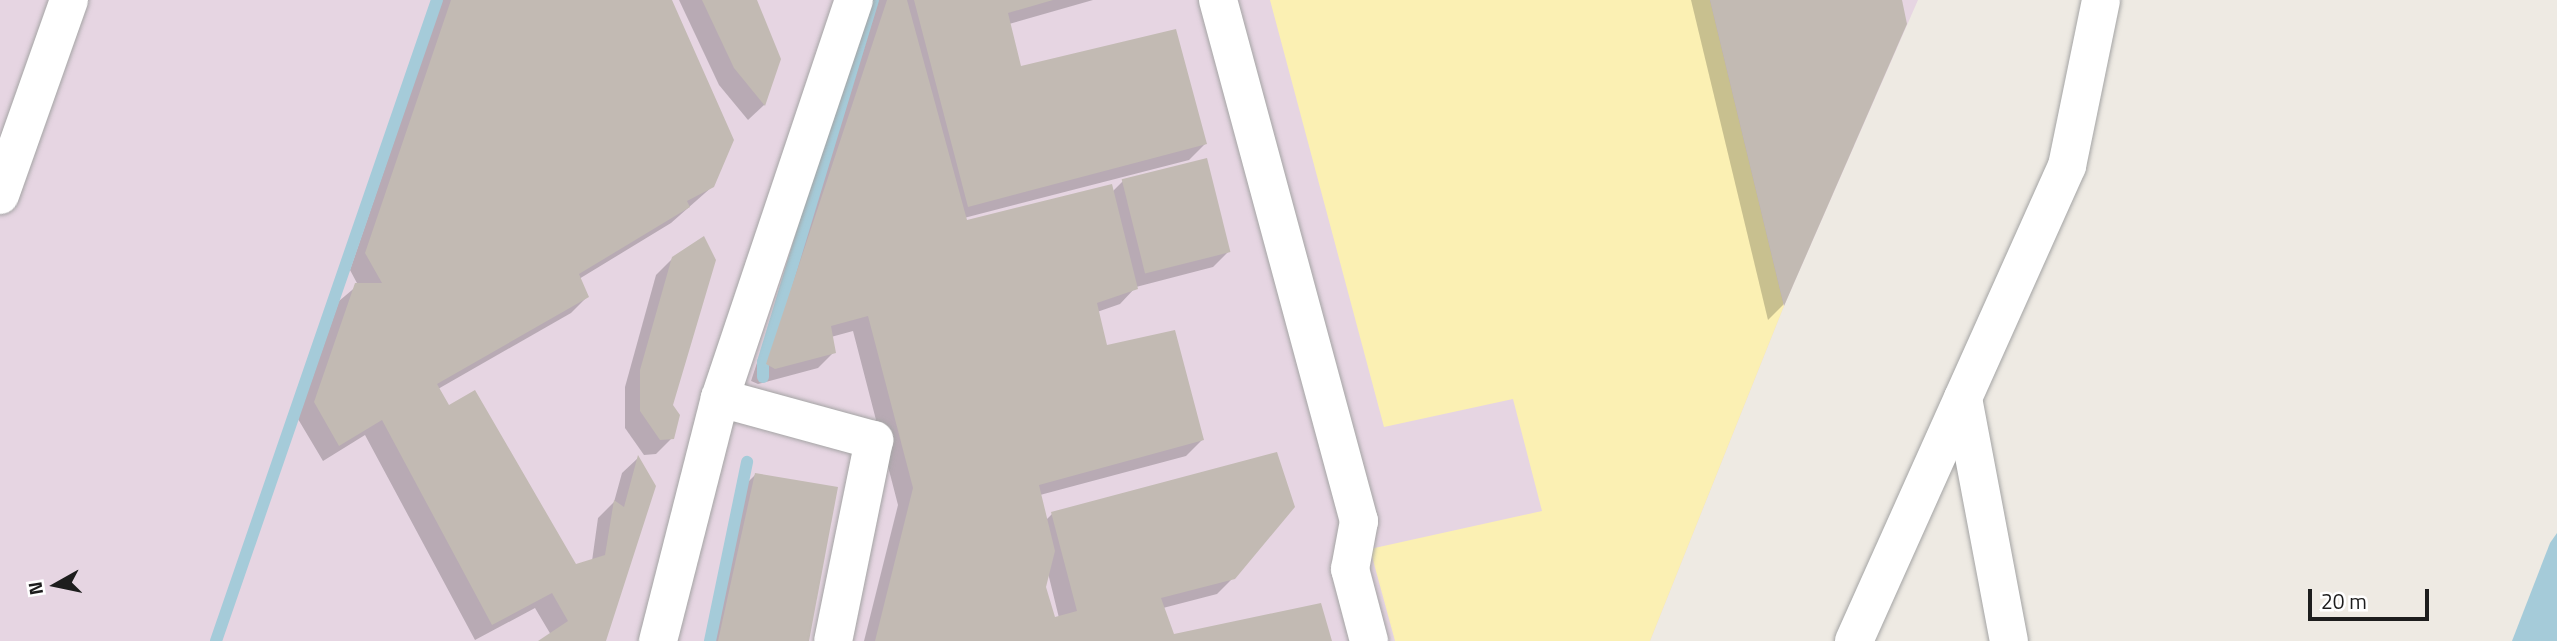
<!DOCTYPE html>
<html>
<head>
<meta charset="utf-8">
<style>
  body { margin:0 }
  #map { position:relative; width:2557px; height:641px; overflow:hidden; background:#eeeae3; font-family:"Titillium Web",sans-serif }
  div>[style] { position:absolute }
  .industrial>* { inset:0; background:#e6d5e2 }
  .sand>* { inset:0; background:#fbf0b3 }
  .water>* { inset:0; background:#a5cbd9 }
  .shadow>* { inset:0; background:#0003 }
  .stream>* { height:12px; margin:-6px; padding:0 6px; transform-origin:6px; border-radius:6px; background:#a5cbd9 }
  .building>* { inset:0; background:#c2bab3; transform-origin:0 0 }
  .roads { filter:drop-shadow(0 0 2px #a4a4a4) drop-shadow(0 0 2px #a4a4a4) }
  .minor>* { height:38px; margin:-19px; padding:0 19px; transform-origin:19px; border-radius:19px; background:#fff }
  span { translate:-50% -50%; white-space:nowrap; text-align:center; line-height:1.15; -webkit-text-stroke:6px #fff; paint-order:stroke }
  .north { position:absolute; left:21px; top:550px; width:70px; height:70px; -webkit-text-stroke:5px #fff; paint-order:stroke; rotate:261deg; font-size:19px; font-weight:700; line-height:28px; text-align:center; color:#1d1d1d }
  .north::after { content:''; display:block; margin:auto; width:24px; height:32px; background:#1d1d1d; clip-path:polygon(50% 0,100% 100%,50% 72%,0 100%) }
  .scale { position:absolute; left:2308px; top:589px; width:121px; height:32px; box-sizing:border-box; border:4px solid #1d1d1d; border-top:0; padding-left:9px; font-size:21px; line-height:24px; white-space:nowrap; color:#1d1d1d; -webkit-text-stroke:5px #fff; paint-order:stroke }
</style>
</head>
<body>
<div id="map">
  <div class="industrial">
    <i style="clip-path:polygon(0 0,1918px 0,1784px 306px,1650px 641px,0 641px)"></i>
  </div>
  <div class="sand">
    <i style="clip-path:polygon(1270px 0,1710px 0,1784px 306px,1650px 641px,1395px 641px,1370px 549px,1542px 511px,1513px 399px,1384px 427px)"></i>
  </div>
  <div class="water">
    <i style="clip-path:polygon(2557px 533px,2557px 641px,2512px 641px,2550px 543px)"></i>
  </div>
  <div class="shadow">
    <i style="clip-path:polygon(442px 0,670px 0,713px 186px,671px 223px,579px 279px,587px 297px,571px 313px,438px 389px,448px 408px,575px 566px,592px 561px,598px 518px,614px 502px,622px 473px,638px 458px,604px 641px,541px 641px,551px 635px,535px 608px,475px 640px,365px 435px,323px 461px,298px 419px,339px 301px,358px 285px,350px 270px)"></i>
    <i style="clip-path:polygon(679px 0,755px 0,780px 59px,764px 105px,748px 120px,719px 85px)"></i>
    <i style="clip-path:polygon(evenodd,877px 0,1093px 0,1009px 24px,1020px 69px,1205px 144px,1189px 160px,964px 218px,965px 222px,1112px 192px,1123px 181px,1229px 251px,1213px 267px,1136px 287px,1120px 304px,1097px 312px,1105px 347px,1202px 440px,1186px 456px,1040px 495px,1046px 520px,1052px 514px,1233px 578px,1217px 594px,1163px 608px,1173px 636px,1330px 641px,864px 641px,898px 505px,853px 331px,831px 337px,834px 352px,818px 368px,758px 384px,751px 381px,877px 0,1048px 573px,1059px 618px,1054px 620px,1044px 587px,1048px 573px)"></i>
    <i style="clip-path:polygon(1691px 0,1900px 0,1905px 24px,1783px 305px,1768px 320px)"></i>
    <i style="clip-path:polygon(673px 258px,672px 438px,656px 454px,644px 455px,625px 428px,625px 387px,656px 275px)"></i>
    <i style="clip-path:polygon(755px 475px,807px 641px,707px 641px,739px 491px)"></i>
  </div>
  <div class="stream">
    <i style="left:763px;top:377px;width:15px;rotate:-90deg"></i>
    <i style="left:763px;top:362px;width:378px;rotate:-73.1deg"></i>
    <i style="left:216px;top:641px;width:678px;rotate:-70.98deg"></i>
    <i style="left:710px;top:641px;width:183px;rotate:-78.3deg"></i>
  </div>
  <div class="building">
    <i style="clip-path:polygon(451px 0,672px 0,734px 140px,714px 187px,687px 201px,690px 207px,579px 274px,589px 297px,437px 384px,449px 405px,475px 390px,576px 564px,605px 555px,614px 500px,624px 507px,638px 455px,656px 486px,606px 641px,538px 641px,568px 621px,552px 593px,492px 625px,382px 420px,339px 446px,314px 402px,355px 283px,382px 283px,365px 253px)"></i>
    <i style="clip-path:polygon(702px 0,757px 0,781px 59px,765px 106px,734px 68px)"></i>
    <i style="clip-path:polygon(887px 0,907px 0,967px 220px,1112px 184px,1138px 289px,1097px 303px,1107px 345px,1175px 330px,1204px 440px,1039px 485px,1055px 551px,1046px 587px,1055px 617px,1077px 611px,1051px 512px,1277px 452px,1295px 507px,1235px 579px,1161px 598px,1174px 634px,1321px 603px,1332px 641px,875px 641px,913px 488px,868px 316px,831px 326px,836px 353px,775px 369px,766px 364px)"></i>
    <i style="clip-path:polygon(914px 0,1053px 0,1008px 13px,1021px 66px,1176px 29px,1207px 144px,968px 207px)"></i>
    <i style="clip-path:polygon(1710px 0,1902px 0,1907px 24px,1784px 306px)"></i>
    <i style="left:1207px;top:158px;width:97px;height:88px;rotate:76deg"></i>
    <i style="clip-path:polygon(704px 236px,716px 260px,673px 405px,680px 415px,674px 439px,660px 440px,640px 411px,640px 370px,672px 257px)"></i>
    <i style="clip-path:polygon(755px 473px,838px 487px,809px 641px,718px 641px)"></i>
  </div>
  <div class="roads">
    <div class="minor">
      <i style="left:1218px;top:0;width:540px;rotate:74.86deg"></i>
      <i style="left:1359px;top:521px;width:49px;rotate:100.6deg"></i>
      <i style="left:1350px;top:569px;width:74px;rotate:75.2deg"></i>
      <i style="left:0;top:195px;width:207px;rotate:-70.5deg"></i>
      <i style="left:720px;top:398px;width:160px;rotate:15.3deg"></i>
      <i style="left:874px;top:440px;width:205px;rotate:101.5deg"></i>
      <i style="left:1963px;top:398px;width:247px;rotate:79.3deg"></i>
      <i style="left:658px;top:641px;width:251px;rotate:-75.7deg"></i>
      <i style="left:720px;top:398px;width:420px;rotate:-71.4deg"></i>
      <i style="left:1854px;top:641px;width:521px;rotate:-65.85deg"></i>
      <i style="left:2067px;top:166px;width:169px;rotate:-78.4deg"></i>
    </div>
  </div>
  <div class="north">N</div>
  <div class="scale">20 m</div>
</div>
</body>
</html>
